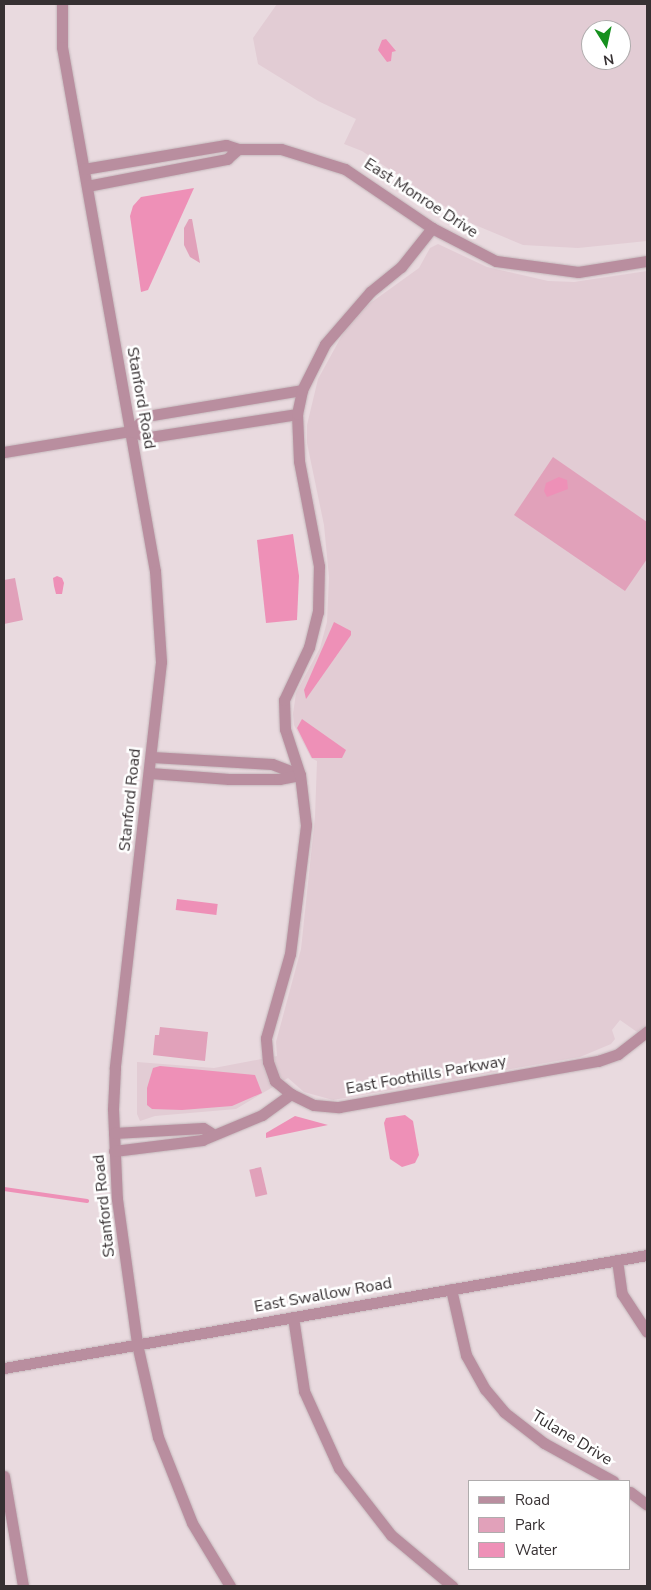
<!DOCTYPE html>
<html>
<head>
<meta charset="utf-8">
<style>
  body { margin:0 }
  #map { position:relative; width:651px; height:1590px; overflow:hidden; background:#e9dadf; font-family:"Nunito Sans",sans-serif }
  div>[style] { position:absolute }
  .built>* { inset:0; background:#e2ccd4 }
  .green>* { inset:0; background:#e1a1ba; transform-origin:0 0 }
  .water>* { inset:0; background:#ee90b7; transform-origin:0 0 }
  .stream>* { height:4px; margin:-2px; padding:0 2px; transform-origin:2px; border-radius:2px; background:#ee90b7 }
  .roads { filter:drop-shadow(0 0 1px #c5b8bc) drop-shadow(0 0 1px #c5b8bc) }
  .street>* { height:11px; margin:-5.5px; padding:0 5.5px; transform-origin:5.5px; border-radius:5.5px; background:#b98e9f }
  span { translate:-50% -50%; white-space:nowrap; text-align:center; line-height:1.15; -webkit-text-stroke:5px #fff; paint-order:stroke }
  .street-label { font-size:16px; color:#363032 }
  .frame { position:absolute; inset:0; border:5px solid #363032; pointer-events:none }
  .legend { position:absolute; left:468px; top:1480px; width:162px; height:90px; box-sizing:border-box; background:#fff; border:1px solid #afacad; margin:0; padding:6px 9px; list-style:none; font-size:15px; color:#363032 }
  .legend li { display:flex; align-items:center; gap:10px; height:25px }
  .legend b { width:25px; border:1px solid #afacad }
  .north { position:absolute; left:581px; top:20px; width:50px; height:50px; box-sizing:border-box; background:#fff; border:1px solid #afacad; border-radius:50%; rotate:170deg; font-size:14px; font-weight:700; line-height:20px; text-align:center; color:#363032 }
  .north::after { content:''; display:block; margin:auto; width:18px; height:22px; background:#16901e; clip-path:polygon(50% 0,100% 100%,50% 72%,0 100%) }
</style>
</head>
<body>
<div id="map">
  <div class="built">
    <i style="clip-path:polygon(evenodd,277px 4px,647px 4px,647px 241px,578px 248px,523px 245px,468px 222px,362px 151px,344px 144px,356px 119px,318px 101px,258px 64px,253px 38px,277px 4px,591px 30px,621px 30px,621px 60px,591px 60px,591px 30px)"></i>
    <i style="clip-path:polygon(438px 244px,487px 267px,548px 281px,574px 282px,647px 271px,647px 1039px,620px 1020px,612px 1030px,615px 1039px,611px 1044px,580px 1057px,333px 1100px,304px 1092px,288px 1078px,236px 1109px,155px 1116px,140px 1121px,137px 1114px,137px 1062px,214px 1068px,277px 1056px,276px 1042px,301px 949px,315px 817px,317px 761px,311px 758px,294px 725px,293px 714px,296px 693px,320px 648px,327px 622px,329px 577px,324px 525px,307px 443px,307px 425px,318px 379px,346px 328px,369px 304px,419px 268px,430px 248px)"></i>
  </div>
  <div class="green">
    <i style="clip-path:polygon(189px 219px,192px 219px,200px 263px,190px 257px,184px 245px,184px 228px)"></i>
    <i style="clip-path:polygon(553px 457px,647px 522px,647px 559px,625px 591px,514px 515px)"></i>
    <i style="clip-path:polygon(15px 578px,23px 620px,4px 624px,4px 580px)"></i>
    <i style="clip-path:polygon(160px 1027px,208px 1032px,205px 1061px,153px 1055px,155px 1035px,159px 1035px)"></i>
    <i style="left:261px;top:1167px;width:28px;height:12px;rotate:77deg"></i>
  </div>
  <div class="water">
    <i style="clip-path:polygon(386px 39px,396px 51px,392px 52px,391px 61px,387px 62px,378px 50px,382px 40px)"></i>
    <i style="clip-path:polygon(194px 188px,148px 290px,141px 292px,130px 216px,133px 206px,141px 197px)"></i>
    <i style="clip-path:polygon(559px 477px,567px 480px,568px 489px,547px 497px,544px 491px,546px 483px)"></i>
    <i style="clip-path:polygon(293px 534px,299px 576px,297px 620px,266px 623px,257px 540px)"></i>
    <i style="clip-path:polygon(57px 576px,62px 578px,64px 583px,62px 594px,56px 594px,54px 586px,53px 578px)"></i>
    <i style="clip-path:polygon(334px 622px,351px 631px,351px 635px,306px 699px,304px 690px)"></i>
    <i style="clip-path:polygon(302px 719px,346px 750px,342px 758px,312px 758px,297px 728px)"></i>
    <i style="left:177px;top:899px;width:41px;height:11px;rotate:7deg"></i>
    <i style="clip-path:polygon(160px 1066px,255px 1075px,262px 1093px,232px 1106px,182px 1110px,152px 1109px,147px 1105px,147px 1088px,153px 1068px)"></i>
    <i style="clip-path:polygon(405px 1115px,413px 1121px,419px 1155px,415px 1163px,402px 1167px,390px 1159px,384px 1123px,386px 1118px)"></i>
    <i style="clip-path:polygon(295px 1116px,328px 1125px,266px 1138px,266px 1133px)"></i>
  </div>
  <div class="stream">
    <i style="left:4px;top:1189px;width:84px;rotate:8.2deg"></i>
  </div>
  <div class="roads">
    <div class="street">
      <i style="left:62px;top:4px;width:43px;rotate:90deg"></i>
      <i style="left:62px;top:47px;width:532px;rotate:79.94deg"></i>
      <i style="left:155px;top:571px;width:91px;rotate:86.2deg"></i>
      <i style="left:161px;top:662px;width:409px;rotate:96.5deg"></i>
      <i style="left:115px;top:1068px;width:41px;rotate:92.8deg"></i>
      <i style="left:113px;top:1109px;width:90px;rotate:87.5deg"></i>
      <i style="left:117px;top:1199px;width:146px;rotate:82.1deg"></i>
      <i style="left:137px;top:1344px;width:95px;rotate:77.3deg"></i>
      <i style="left:158px;top:1437px;width:92px;rotate:68.4deg"></i>
      <i style="left:192px;top:1523px;width:74px;rotate:58.9deg"></i>
      <i style="left:84px;top:169px;width:144px;rotate:-9.6deg"></i>
      <i style="left:226px;top:145px;width:13px;rotate:18deg"></i>
      <i style="left:238px;top:149px;width:43px"></i>
      <i style="left:281px;top:149px;width:67px;rotate:17.4deg"></i>
      <i style="left:345px;top:169px;width:105px;rotate:34.1deg"></i>
      <i style="left:432px;top:228px;width:72px;rotate:27.3deg"></i>
      <i style="left:496px;top:261px;width:83px;rotate:7.6deg"></i>
      <i style="left:578px;top:272px;width:70px;rotate:-9.1deg"></i>
      <i style="left:87px;top:186px;width:143px;rotate:-10.9deg"></i>
      <i style="left:227px;top:159px;width:15px;rotate:-42deg"></i>
      <i style="left:131px;top:431px;width:22px;rotate:-43deg"></i>
      <i style="left:147px;top:416px;width:157px;rotate:-9.5deg"></i>
      <i style="left:4px;top:452px;width:129px;rotate:-9.4deg"></i>
      <i style="left:131px;top:431px;width:20px;rotate:18deg"></i>
      <i style="left:150px;top:437px;width:149px;rotate:-8.9deg"></i>
      <i style="left:152px;top:757px;width:120px;rotate:3.3deg"></i>
      <i style="left:272px;top:764px;width:30px;rotate:21deg"></i>
      <i style="left:150px;top:773px;width:79px;rotate:4.3deg"></i>
      <i style="left:229px;top:779px;width:50px"></i>
      <i style="left:279px;top:779px;width:21px;rotate:-11deg"></i>
      <i style="left:291px;top:1094px;width:21px;rotate:-141deg"></i>
      <i style="left:275px;top:1081px;width:20px;rotate:-110deg"></i>
      <i style="left:268px;top:1062px;width:24px;rotate:-95deg"></i>
      <i style="left:266px;top:1038px;width:87px;rotate:-74.1deg"></i>
      <i style="left:290px;top:954px;width:130px;rotate:-82.9deg"></i>
      <i style="left:306px;top:825px;width:50px;rotate:-96.8deg"></i>
      <i style="left:300px;top:775px;width:48px;rotate:-108.1deg"></i>
      <i style="left:285px;top:729px;width:29px;rotate:-92deg"></i>
      <i style="left:284px;top:700px;width:59px;rotate:-64.7deg"></i>
      <i style="left:309px;top:647px;width:36px;rotate:-76deg"></i>
      <i style="left:318px;top:612px;width:46px;rotate:-88.8deg"></i>
      <i style="left:319px;top:566px;width:107px;rotate:-100.8deg"></i>
      <i style="left:299px;top:461px;width:47px;rotate:-92.4deg"></i>
      <i style="left:297px;top:414px;width:25px;rotate:-78deg"></i>
      <i style="left:302px;top:390px;width:51px;rotate:-63.4deg"></i>
      <i style="left:325px;top:344px;width:69px;rotate:-49.1deg"></i>
      <i style="left:370px;top:292px;width:40px;rotate:-39deg"></i>
      <i style="left:401px;top:267px;width:50px;rotate:-51.5deg"></i>
      <i style="left:114px;top:1133px;width:89px;rotate:-3.2deg"></i>
      <i style="left:203px;top:1128px;width:9px;rotate:32deg"></i>
      <i style="left:114px;top:1151px;width:89px;rotate:-7.1deg"></i>
      <i style="left:202px;top:1140px;width:65px;rotate:-22.6deg"></i>
      <i style="left:262px;top:1115px;width:36px;rotate:-36deg"></i>
      <i style="left:291px;top:1094px;width:25px;rotate:26deg"></i>
      <i style="left:314px;top:1105px;width:25px;rotate:5deg"></i>
      <i style="left:339px;top:1107px;width:263px;rotate:-10.1deg"></i>
      <i style="left:598px;top:1061px;width:21px;rotate:-19deg"></i>
      <i style="left:618px;top:1054px;width:37px;rotate:-38deg"></i>
      <i style="left:617px;top:1260px;width:34px;rotate:82deg"></i>
      <i style="left:622px;top:1294px;width:45px;rotate:56.7deg"></i>
      <i style="left:451px;top:1289px;width:68px;rotate:77.2deg"></i>
      <i style="left:466px;top:1355px;width:39px;rotate:61deg"></i>
      <i style="left:485px;top:1389px;width:30px;rotate:50deg"></i>
      <i style="left:504px;top:1412px;width:51px;rotate:37.8deg"></i>
      <i style="left:544px;top:1443px;width:79px;rotate:28.8deg"></i>
      <i style="left:293px;top:1317px;width:75px;rotate:81.5deg"></i>
      <i style="left:304px;top:1391px;width:85px;rotate:65.6deg"></i>
      <i style="left:339px;top:1468px;width:85px;rotate:52.2deg"></i>
      <i style="left:391px;top:1535px;width:80px;rotate:39.9deg"></i>
      <i style="left:4px;top:1368px;width:653px;rotate:-9.97deg"></i>
      <i style="left:4px;top:1476px;width:112px;rotate:80.2deg"></i>
      <i style="left:630px;top:1492px;width:21px;rotate:37deg"></i>
    </div>
  </div>
  <div class="street-label">
    <span style="left:421px;top:198px;rotate:33deg">East Monroe Drive</span>
    <span style="left:141px;top:398px;rotate:80deg">Stanford Road</span>
    <span style="left:130px;top:800px;rotate:-84deg">Stanford Road</span>
    <span style="left:426px;top:1075px;rotate:-10deg">East Foothills Parkway</span>
    <span style="left:104px;top:1206px;rotate:-96deg">Stanford Road</span>
    <span style="left:323px;top:1295px;rotate:-10deg">East Swallow Road</span>
    <span style="left:572px;top:1438px;rotate:31deg">Tulane Drive</span>
  </div>
  <div class="frame"></div>
  <ul class="legend">
  <li><b style="height:6px;background:#b98e9f"></b>Road</li>
  <li><b style="height:14px;background:#e1a1ba"></b>Park</li>
  <li><b style="height:14px;background:#ee90b7"></b>Water</li>
  </ul>
  <div class="north">N</div>
</div>
</body>
</html>
